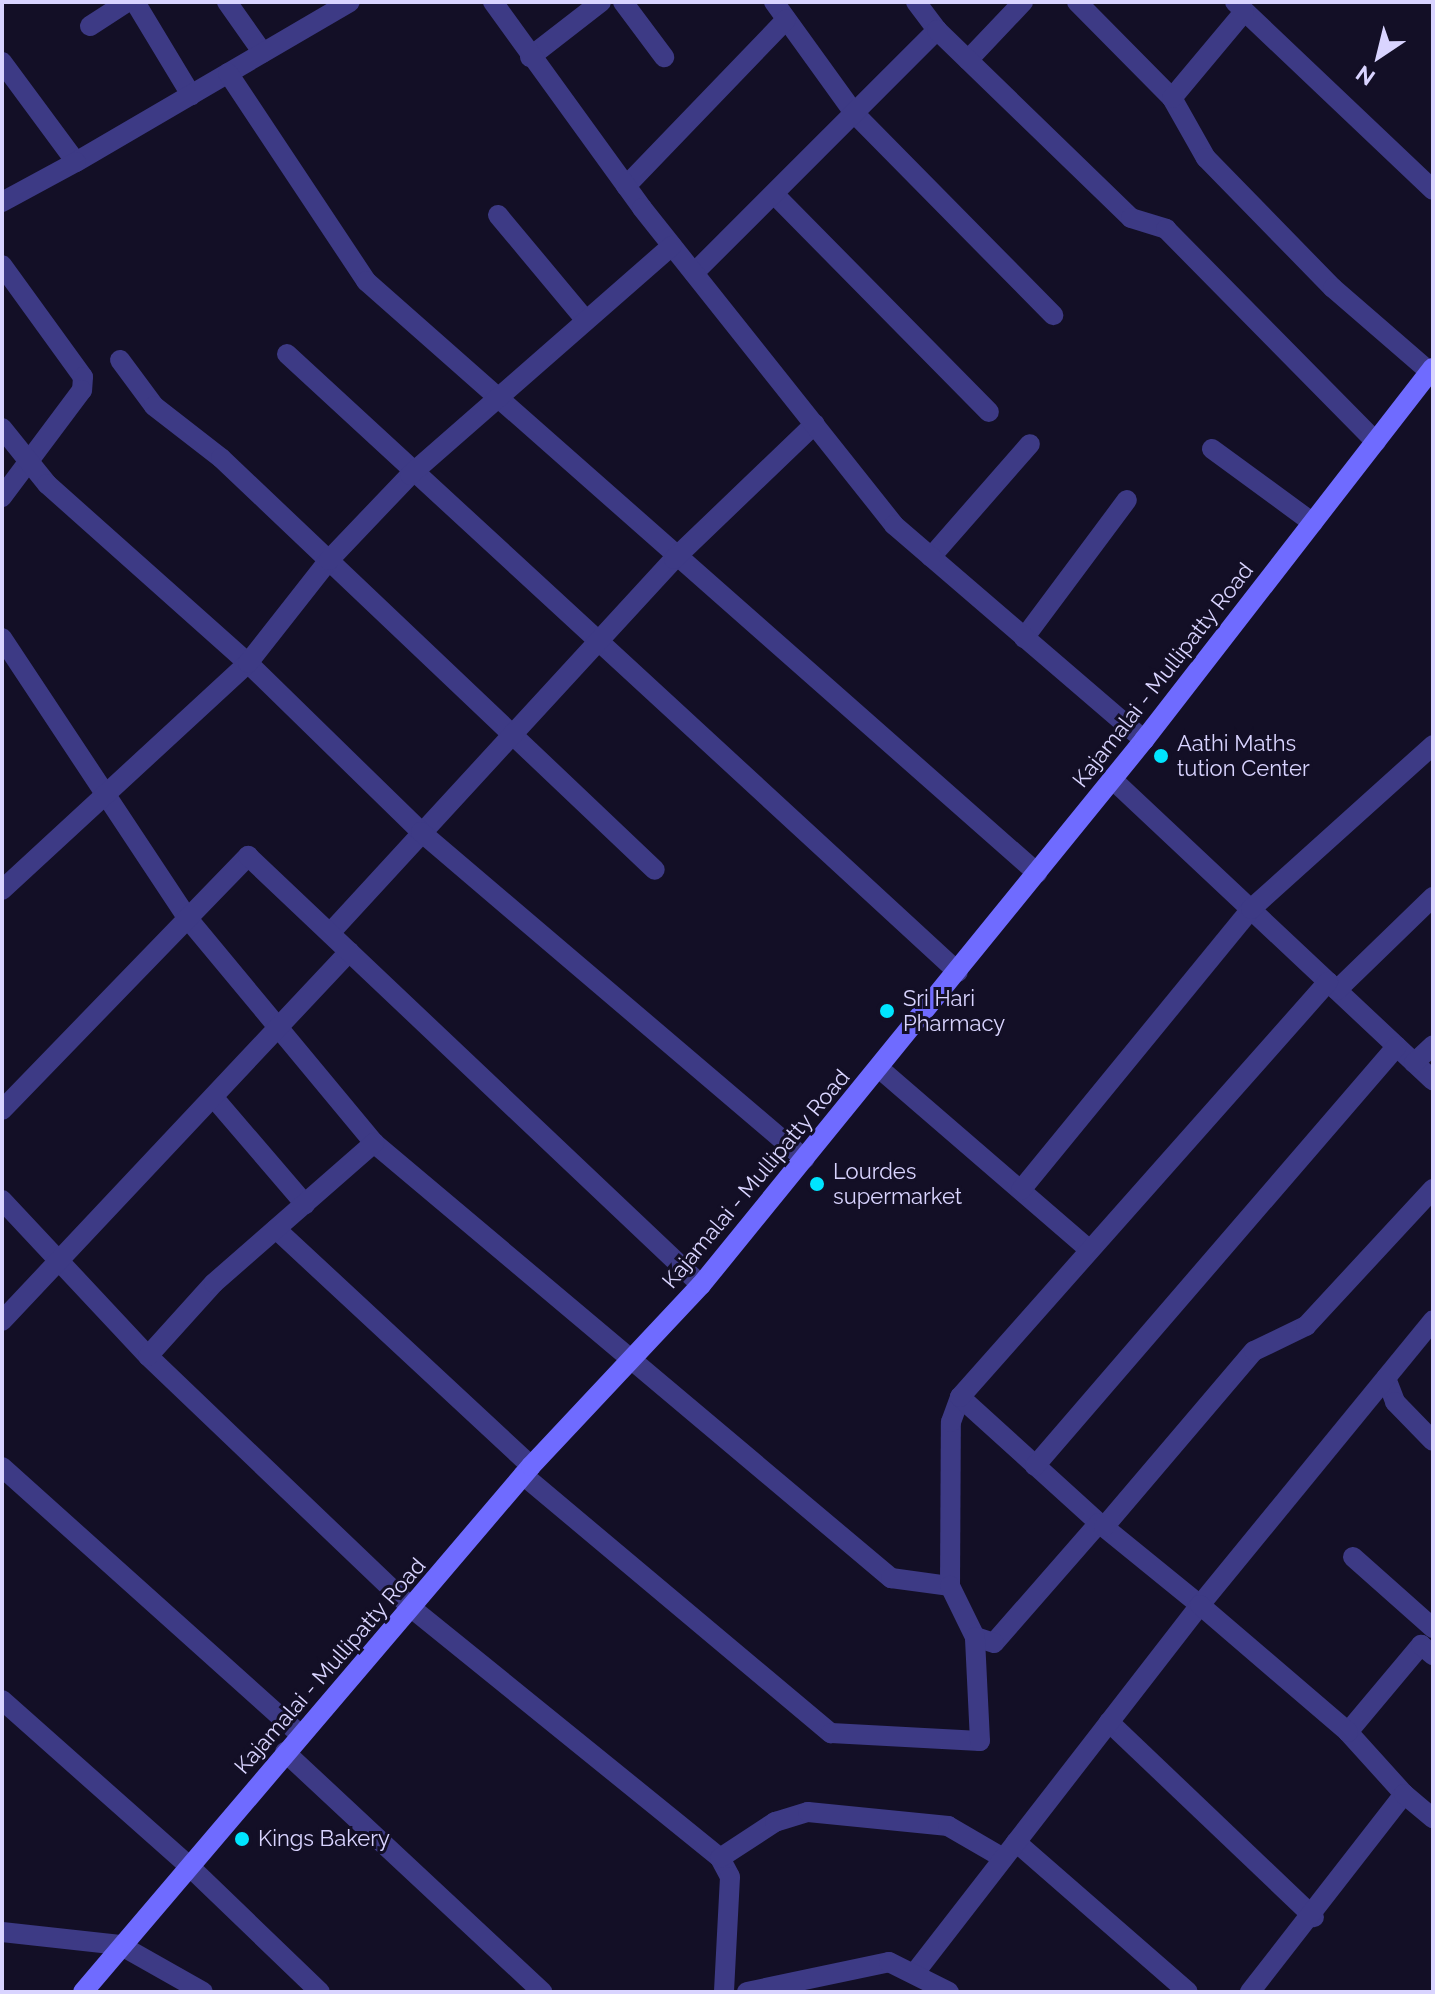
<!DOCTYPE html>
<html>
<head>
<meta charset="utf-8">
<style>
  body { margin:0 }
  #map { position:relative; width:1435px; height:1994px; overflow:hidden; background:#130f26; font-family:Raleway,sans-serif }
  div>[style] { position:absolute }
  .minor>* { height:20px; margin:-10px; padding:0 10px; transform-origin:10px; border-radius:10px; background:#3d3a85 }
  .tertiary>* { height:20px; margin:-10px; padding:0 10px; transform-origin:10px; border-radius:10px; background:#3d3a85 }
  .secondary>* { height:20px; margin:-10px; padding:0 10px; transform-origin:10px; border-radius:10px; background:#6f6bff }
  .dots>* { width:22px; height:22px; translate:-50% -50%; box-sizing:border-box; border:4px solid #130f26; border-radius:50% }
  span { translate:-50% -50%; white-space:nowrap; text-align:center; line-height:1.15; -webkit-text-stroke:6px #130f26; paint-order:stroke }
  .street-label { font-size:22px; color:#d9d4ff }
  .poi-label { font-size:22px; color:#d9d4ff }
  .left { translate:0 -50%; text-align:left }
  .frame { position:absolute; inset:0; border:4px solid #d9d4ff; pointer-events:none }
  .north { position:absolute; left:1339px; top:16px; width:80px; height:80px; -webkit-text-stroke:6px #130f26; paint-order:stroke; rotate:215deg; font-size:22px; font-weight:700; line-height:32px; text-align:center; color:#d9d4ff }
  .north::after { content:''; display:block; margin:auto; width:28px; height:36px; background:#d9d4ff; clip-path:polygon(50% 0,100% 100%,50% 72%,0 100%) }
</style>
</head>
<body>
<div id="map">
  <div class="minor">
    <i style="left:135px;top:2px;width:109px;rotate:58.9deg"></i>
    <i style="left:227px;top:2px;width:62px;rotate:54.8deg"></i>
    <i style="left:623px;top:2px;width:69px;rotate:53.3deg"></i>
    <i style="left:774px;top:2px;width:137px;rotate:54.2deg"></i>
    <i style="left:854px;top:113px;width:284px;rotate:45.4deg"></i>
    <i style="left:916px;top:2px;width:35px;rotate:53deg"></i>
    <i style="left:1077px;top:2px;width:135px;rotate:45.3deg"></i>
    <i style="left:1172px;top:98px;width:69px;rotate:60.5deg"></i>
    <i style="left:1206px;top:158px;width:182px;rotate:45.7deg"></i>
    <i style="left:1333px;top:288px;width:128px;rotate:40.9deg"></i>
    <i style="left:1235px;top:2px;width:273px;rotate:43.5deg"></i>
    <i style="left:90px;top:26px;width:44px;rotate:-33deg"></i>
    <i style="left:530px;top:57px;width:90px;rotate:-37.8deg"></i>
    <i style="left:968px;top:60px;width:80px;rotate:-46.5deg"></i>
    <i style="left:2px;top:62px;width:124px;rotate:53.5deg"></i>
    <i style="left:76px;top:162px;width:317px;rotate:-30.3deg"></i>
    <i style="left:228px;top:73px;width:250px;rotate:56.4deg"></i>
    <i style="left:366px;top:281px;width:895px;rotate:41.42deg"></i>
    <i style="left:1172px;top:98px;width:112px;rotate:-50.1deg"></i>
    <i style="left:626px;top:186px;width:231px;rotate:-46.1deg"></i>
    <i style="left:774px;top:194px;width:306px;rotate:45.4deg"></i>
    <i style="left:2px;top:202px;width:84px;rotate:-28.4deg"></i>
    <i style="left:498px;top:215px;width:133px;rotate:50.2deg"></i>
    <i style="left:2px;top:265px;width:138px;rotate:54.1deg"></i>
    <i style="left:83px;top:377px;width:13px;rotate:94deg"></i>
    <i style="left:82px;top:390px;width:134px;rotate:126.8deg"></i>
    <i style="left:694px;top:273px;width:344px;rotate:-45deg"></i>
    <i style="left:937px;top:30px;width:270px;rotate:44.1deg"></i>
    <i style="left:1131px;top:218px;width:37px;rotate:17deg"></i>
    <i style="left:1166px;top:229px;width:299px;rotate:45.4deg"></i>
    <i style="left:287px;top:354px;width:912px;rotate:42.65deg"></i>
    <i style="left:120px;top:360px;width:57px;rotate:53.5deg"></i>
    <i style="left:154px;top:406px;width:85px;rotate:37.8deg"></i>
    <i style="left:221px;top:458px;width:598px;rotate:43.51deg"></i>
    <i style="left:2px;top:428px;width:72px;rotate:51.2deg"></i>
    <i style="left:47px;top:484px;width:269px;rotate:41.7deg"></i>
    <i style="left:1212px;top:449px;width:125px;rotate:36.2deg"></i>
    <i style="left:931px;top:557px;width:150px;rotate:-48.8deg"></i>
    <i style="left:2px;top:638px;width:338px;rotate:56.5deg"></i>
    <i style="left:189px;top:920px;width:290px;rotate:50.3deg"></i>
    <i style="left:374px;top:1143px;width:676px;rotate:40.08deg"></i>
    <i style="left:891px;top:1578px;width:60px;rotate:7.7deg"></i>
    <i style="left:950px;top:1586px;width:164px;rotate:-89.7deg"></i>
    <i style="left:951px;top:1422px;width:27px;rotate:-70deg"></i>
    <i style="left:960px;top:1397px;width:188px;rotate:42.2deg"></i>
    <i style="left:1099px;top:1523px;width:159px;rotate:131.2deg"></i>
    <i style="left:994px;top:1643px;width:20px;rotate:-162deg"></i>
    <i style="left:975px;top:1637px;width:57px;rotate:-116.1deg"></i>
    <i style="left:1024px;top:638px;width:172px;rotate:-53.3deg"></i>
    <i style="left:1112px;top:779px;width:440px;rotate:43.2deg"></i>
    <i style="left:330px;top:933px;width:508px;rotate:-47.39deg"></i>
    <i style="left:674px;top:559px;width:195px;rotate:-43.8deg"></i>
    <i style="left:1337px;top:990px;width:134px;rotate:-44.1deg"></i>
    <i style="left:1414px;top:1063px;width:26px;rotate:-43deg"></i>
    <i style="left:880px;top:1069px;width:277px;rotate:40.8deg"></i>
    <i style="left:214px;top:1098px;width:140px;rotate:49.4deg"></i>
    <i style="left:1021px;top:1190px;width:363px;rotate:-50.7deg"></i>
    <i style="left:1251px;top:909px;width:245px;rotate:-42deg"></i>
    <i style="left:2px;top:1200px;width:214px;rotate:46.9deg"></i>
    <i style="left:148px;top:1356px;width:368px;rotate:43.7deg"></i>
    <i style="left:414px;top:1610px;width:394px;rotate:39deg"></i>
    <i style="left:720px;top:1858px;width:21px;rotate:62deg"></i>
    <i style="left:730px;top:1877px;width:115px;rotate:93deg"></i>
    <i style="left:276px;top:1229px;width:348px;rotate:42.9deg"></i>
    <i style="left:2px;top:1321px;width:507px;rotate:-46.76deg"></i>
    <i style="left:148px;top:1356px;width:98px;rotate:-47.9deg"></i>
    <i style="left:214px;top:1283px;width:213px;rotate:-41.2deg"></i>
    <i style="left:1386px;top:1378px;width:26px;rotate:69deg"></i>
    <i style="left:1395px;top:1402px;width:54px;rotate:45.7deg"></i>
    <i style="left:960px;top:1397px;width:555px;rotate:-48.44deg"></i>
    <i style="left:1035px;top:1466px;width:554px;rotate:-49.24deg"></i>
    <i style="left:2px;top:1467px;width:400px;rotate:41.9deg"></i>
    <i style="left:523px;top:1475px;width:402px;rotate:40deg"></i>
    <i style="left:831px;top:1733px;width:149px;rotate:3.1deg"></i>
    <i style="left:980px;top:1741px;width:104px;rotate:-92.8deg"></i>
    <i style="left:1099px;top:1523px;width:130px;rotate:39.1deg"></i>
    <i style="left:1200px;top:1605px;width:368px;rotate:-50.7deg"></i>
    <i style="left:1104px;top:1527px;width:231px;rotate:-49.6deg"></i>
    <i style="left:1254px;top:1351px;width:58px;rotate:-25.7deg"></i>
    <i style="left:1306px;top:1326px;width:187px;rotate:-47.2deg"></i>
    <i style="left:1353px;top:1557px;width:107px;rotate:41.6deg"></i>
    <i style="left:1109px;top:1722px;width:283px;rotate:43.6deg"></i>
    <i style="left:285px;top:1752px;width:352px;rotate:43deg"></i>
    <i style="left:1404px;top:1794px;width:84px;rotate:-132.1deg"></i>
    <i style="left:1348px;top:1732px;width:114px;rotate:-50deg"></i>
    <i style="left:1421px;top:1645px;width:16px;rotate:40deg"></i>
    <i style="left:1016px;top:1842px;width:228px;rotate:41.1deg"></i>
    <i style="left:720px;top:1858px;width:66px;rotate:-33.2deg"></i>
    <i style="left:775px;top:1822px;width:34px;rotate:-17deg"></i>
    <i style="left:808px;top:1812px;width:141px;rotate:5.7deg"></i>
    <i style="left:948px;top:1826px;width:64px;rotate:30.2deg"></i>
    <i style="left:188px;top:1865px;width:183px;rotate:43.9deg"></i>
    <i style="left:120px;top:1945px;width:95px;rotate:29.5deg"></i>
    <i style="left:917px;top:1970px;width:462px;rotate:-52.2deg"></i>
    <i style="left:1200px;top:1605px;width:195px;rotate:40.6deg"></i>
    <i style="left:747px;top:1992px;width:145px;rotate:-11.9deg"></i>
    <i style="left:889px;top:1962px;width:67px;rotate:26.6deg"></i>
    <i style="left:1250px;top:1992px;width:251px;rotate:-52.1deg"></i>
    <i style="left:1404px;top:1794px;width:38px;rotate:40deg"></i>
  </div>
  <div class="tertiary">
    <i style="left:493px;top:2px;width:254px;rotate:54.1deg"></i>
    <i style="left:642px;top:208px;width:405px;rotate:51.5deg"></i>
    <i style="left:894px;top:525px;width:330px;rotate:40.7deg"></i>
    <i style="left:248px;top:663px;width:242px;rotate:44.3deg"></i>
    <i style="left:421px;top:832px;width:504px;rotate:40.42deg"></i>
    <i style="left:2px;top:890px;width:335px;rotate:-42.7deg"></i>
    <i style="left:248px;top:663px;width:131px;rotate:-51.8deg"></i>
    <i style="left:329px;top:560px;width:117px;rotate:-46.4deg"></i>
    <i style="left:410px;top:475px;width:348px;rotate:-41.2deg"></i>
    <i style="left:2px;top:1110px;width:354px;rotate:-45.9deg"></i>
    <i style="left:248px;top:856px;width:624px;rotate:43.44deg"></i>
    <i style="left:2px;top:1700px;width:249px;rotate:41.6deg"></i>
    <i style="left:2px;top:1932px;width:119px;rotate:6.3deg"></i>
  </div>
  <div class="secondary">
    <i style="left:83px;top:1992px;width:691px;rotate:-49.58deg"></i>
    <i style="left:531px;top:1466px;width:248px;rotate:-46.8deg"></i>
    <i style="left:701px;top:1285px;width:702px;rotate:-50.89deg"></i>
    <i style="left:1144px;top:740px;width:471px;rotate:-52.2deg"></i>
  </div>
  <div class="dots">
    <i style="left:1161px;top:756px;background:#00e5ff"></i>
    <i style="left:887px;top:1011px;background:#00e5ff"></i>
    <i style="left:817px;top:1184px;background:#00e5ff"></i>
    <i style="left:242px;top:1839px;background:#00e5ff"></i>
  </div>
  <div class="street-label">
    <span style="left:1163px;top:675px;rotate:-52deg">Kajamalai - Mullipatty Road</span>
    <span style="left:756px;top:1179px;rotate:-50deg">Kajamalai - Mullipatty Road</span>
    <span style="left:330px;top:1666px;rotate:-49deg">Kajamalai - Mullipatty Road</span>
  </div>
  <div class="poi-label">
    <span class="left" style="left:1177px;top:756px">Aathi Maths<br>tution Center</span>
    <span class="left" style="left:903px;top:1011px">Sri Hari<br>Pharmacy</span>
    <span class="left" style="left:833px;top:1184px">Lourdes<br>supermarket</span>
    <span class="left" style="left:258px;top:1839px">Kings Bakery</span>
  </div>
  <div class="frame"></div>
  <div class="north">N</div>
</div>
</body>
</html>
